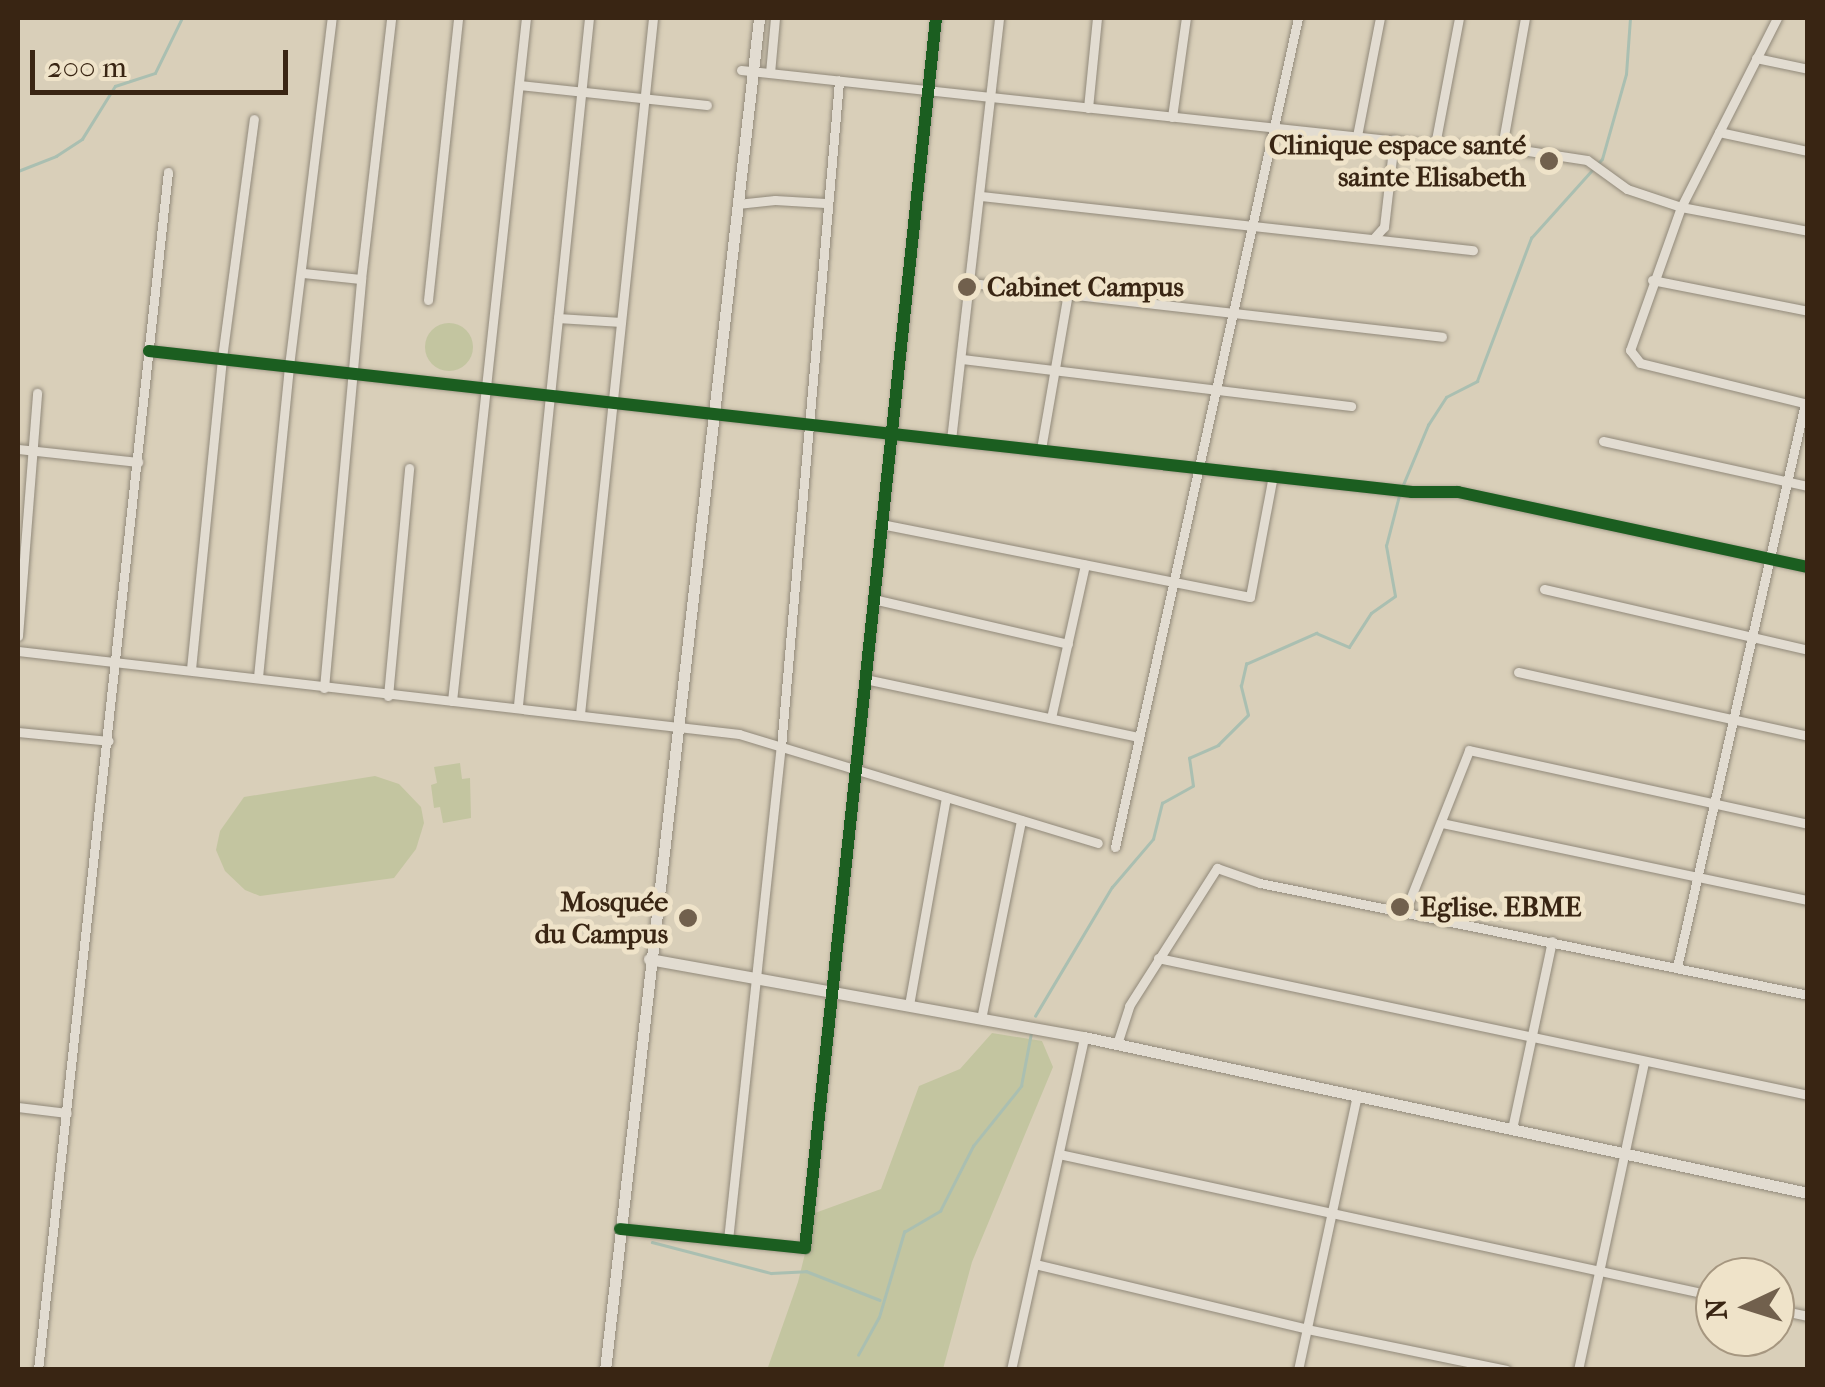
<!DOCTYPE html>
<html>
<head>
<meta charset="utf-8">
<style>
  body { margin:0 }
  #map { position:relative; width:1825px; height:1387px; overflow:hidden; background:#d9cfb9; font-family:"IM FELL French Canon",serif }
  div>[style] { position:absolute }
  .green>* { inset:0; background:#c3c5a0 }
  .round { border-radius:50% }
  .stream>* { height:2.5px; margin:-1.25px; padding:0 1.25px; transform-origin:1.25px; border-radius:1.25px; background:#aabfb1 }
  .roads { filter:drop-shadow(0 0 2px #91897a) drop-shadow(0 0 2px #91897a) }
  .minor>* { height:9px; margin:-4.5px; padding:0 4.5px; transform-origin:4.5px; border-radius:4.5px; background:#e2dcd1 }
  .tertiary>* { height:11px; margin:-5.5px; padding:0 5.5px; transform-origin:5.5px; border-radius:5.5px; background:#e2dcd1 }
  .cycleway>* { height:12px; margin:-6px; padding:0 6px; transform-origin:6px; border-radius:6px; background:#1b5e20 }
  .dots>* { width:28px; height:28px; translate:-50% -50%; box-sizing:border-box; border:5px solid #efe3c9; border-radius:50% }
  span { translate:-50% -50%; white-space:nowrap; text-align:center; line-height:1.15; -webkit-text-stroke:10px #efe3c9; paint-order:stroke }
  .poi-label { font-size:28px; color:#392513; font-weight:700 }
  .right { translate:-100% -50%; text-align:right }
  .left { translate:0 -50%; text-align:left }
  .frame { position:absolute; inset:0; border:20px solid #392513; pointer-events:none }
  .north { position:absolute; left:1695px; top:1257px; width:100px; height:100px; box-sizing:border-box; background:#efe3c9; border:2px solid #a69780; border-radius:50%; rotate:266deg; font-size:28px; font-weight:700; line-height:40px; text-align:center; color:#392513 }
  .north::after { content:''; display:block; margin:auto; width:35px; height:45px; background:#71604d; clip-path:polygon(50% 0,100% 100%,50% 72%,0 100%) }
  .scale { position:absolute; left:30px; top:50px; width:258px; height:45px; box-sizing:border-box; border:5px solid #392513; border-top:0; padding-left:12px; font-size:30px; line-height:35px; white-space:nowrap; color:#392513; -webkit-text-stroke:8px #efe3c9; paint-order:stroke }
</style>
</head>
<body>
<div id="map">
  <div class="green">
    <i class="round" style="left:425px;top:323px;width:48px;height:48px"></i>
    <i style="clip-path:polygon(460px 763px,462px 779px,470px 778px,471px 818px,443px 823px,440px 807px,434px 808px,431px 785px,437px 783px,434px 767px)"></i>
    <i style="clip-path:polygon(375px 776px,399px 784px,421px 807px,424px 823px,416px 849px,394px 878px,260px 896px,245px 890px,225px 871px,216px 850px,220px 831px,244px 797px)"></i>
    <i style="clip-path:polygon(992px 1033px,1042px 1041px,1053px 1067px,972px 1262px,943px 1369px,767px 1370px,798px 1282px,815px 1213px,881px 1189px,919px 1086px,960px 1069px)"></i>
  </div>
  <div class="stream">
    <i style="left:18px;top:171px;width:41px;rotate:-21.5deg"></i>
    <i style="left:56px;top:156px;width:31px;rotate:-33deg"></i>
    <i style="left:82px;top:139px;width:62px;rotate:-58.1deg"></i>
    <i style="left:115px;top:86px;width:42px;rotate:-18deg"></i>
    <i style="left:155px;top:73px;width:61px;rotate:-63.9deg"></i>
    <i style="left:1035px;top:1016px;width:150px;rotate:-59.2deg"></i>
    <i style="left:1112px;top:887px;width:63px;rotate:-49.5deg"></i>
    <i style="left:1153px;top:839px;width:37px;rotate:-76deg"></i>
    <i style="left:1162px;top:803px;width:35px;rotate:-29deg"></i>
    <i style="left:1193px;top:786px;width:28px;rotate:-98deg"></i>
    <i style="left:1189px;top:758px;width:32px;rotate:-24deg"></i>
    <i style="left:1218px;top:745px;width:42px;rotate:-45deg"></i>
    <i style="left:1248px;top:715px;width:30px;rotate:-104deg"></i>
    <i style="left:1241px;top:686px;width:23px;rotate:-77deg"></i>
    <i style="left:1246px;top:664px;width:77px;rotate:-23.9deg"></i>
    <i style="left:1316px;top:633px;width:36px;rotate:23deg"></i>
    <i style="left:1349px;top:647px;width:40px;rotate:-57.1deg"></i>
    <i style="left:1371px;top:613px;width:29px;rotate:-35deg"></i>
    <i style="left:1395px;top:596px;width:51px;rotate:-100.2deg"></i>
    <i style="left:1386px;top:546px;width:56px;rotate:-75.5deg"></i>
    <i style="left:1400px;top:492px;width:73px;rotate:-67.3deg"></i>
    <i style="left:1428px;top:425px;width:33px;rotate:-57deg"></i>
    <i style="left:1446px;top:397px;width:35px;rotate:-27deg"></i>
    <i style="left:1477px;top:381px;width:153px;rotate:-69.3deg"></i>
    <i style="left:1531px;top:238px;width:106px;rotate:-48.1deg"></i>
    <i style="left:1602px;top:159px;width:88px;rotate:-74.2deg"></i>
    <i style="left:1626px;top:74px;width:56px;rotate:-85.9deg"></i>
    <i style="left:652px;top:1242px;width:123px;rotate:14.6deg"></i>
    <i style="left:771px;top:1273px;width:35px;rotate:-3deg"></i>
    <i style="left:806px;top:1271px;width:79px;rotate:21.4deg"></i>
    <i style="left:858px;top:1355px;width:43px;rotate:-61.1deg"></i>
    <i style="left:879px;top:1317px;width:89px;rotate:-73.6deg"></i>
    <i style="left:904px;top:1232px;width:42px;rotate:-30.3deg"></i>
    <i style="left:940px;top:1211px;width:73px;rotate:-63.1deg"></i>
    <i style="left:973px;top:1146px;width:77px;rotate:-51.3deg"></i>
    <i style="left:1021px;top:1086px;width:54px;rotate:-79.3deg"></i>
  </div>
  <div class="roads">
    <div class="minor">
      <i style="left:1777px;top:18px;width:212px;rotate:116.9deg"></i>
      <i style="left:1681px;top:207px;width:152px;rotate:109.6deg"></i>
      <i style="left:1630px;top:350px;width:16px;rotate:52deg"></i>
      <i style="left:1640px;top:363px;width:173px;rotate:13.7deg"></i>
      <i style="left:1756px;top:58px;width:53px;rotate:11.9deg"></i>
      <i style="left:741px;top:70px;width:698px;rotate:6.17deg"></i>
      <i style="left:1435px;top:145px;width:67px;rotate:1.7deg"></i>
      <i style="left:1502px;top:147px;width:86px;rotate:8.7deg"></i>
      <i style="left:1587px;top:160px;width:49px;rotate:35.9deg"></i>
      <i style="left:1627px;top:189px;width:57px;rotate:18.4deg"></i>
      <i style="left:1681px;top:207px;width:129px;rotate:10.7deg"></i>
      <i style="left:770px;top:73px;width:55px;rotate:-84.8deg"></i>
      <i style="left:519px;top:85px;width:189px;rotate:6.1deg"></i>
      <i style="left:1088px;top:108px;width:90px;rotate:-84.3deg"></i>
      <i style="left:1172px;top:117px;width:100px;rotate:-82deg"></i>
      <i style="left:1719px;top:132px;width:91px;rotate:12.1deg"></i>
      <i style="left:1357px;top:136px;width:120px;rotate:-79deg"></i>
      <i style="left:1435px;top:145px;width:129px;rotate:-79.3deg"></i>
      <i style="left:1502px;top:147px;width:131px;rotate:-79.9deg"></i>
      <i style="left:981px;top:196px;width:495px;rotate:6.3deg"></i>
      <i style="left:737px;top:204px;width:38px;rotate:-6deg"></i>
      <i style="left:775px;top:200px;width:50px;rotate:3.4deg"></i>
      <i style="left:1374px;top:238px;width:15px;rotate:-48deg"></i>
      <i style="left:1384px;top:227px;width:88px;rotate:-83.4deg"></i>
      <i style="left:303px;top:273px;width:58px;rotate:5.9deg"></i>
      <i style="left:1652px;top:280px;width:159px;rotate:11.2deg"></i>
      <i style="left:971px;top:283px;width:474px;rotate:6.5deg"></i>
      <i style="left:428px;top:300px;width:284px;rotate:-83.9deg"></i>
      <i style="left:558px;top:318px;width:63px;rotate:3.6deg"></i>
      <i style="left:149px;top:351px;width:1271px;rotate:6.37deg"></i>
      <i style="left:1412px;top:492px;width:46px"></i>
      <i style="left:1458px;top:492px;width:358px;rotate:12.1deg"></i>
      <i style="left:962px;top:359px;width:392px;rotate:6.9deg"></i>
      <i style="left:951px;top:440px;width:425px;rotate:-83.5deg"></i>
      <i style="left:1603px;top:441px;width:210px;rotate:12.4deg"></i>
      <i style="left:18px;top:449px;width:121px;rotate:6.2deg"></i>
      <i style="left:1041px;top:449px;width:159px;rotate:-80.2deg"></i>
      <i style="left:881px;top:524px;width:376px;rotate:11.2deg"></i>
      <i style="left:1250px;top:597px;width:124px;rotate:-79.3deg"></i>
      <i style="left:1544px;top:589px;width:271px;rotate:13deg"></i>
      <i style="left:873px;top:599px;width:200px;rotate:13deg"></i>
      <i style="left:18px;top:636px;width:244px;rotate:-85.5deg"></i>
      <i style="left:18px;top:651px;width:726px;rotate:6.57deg"></i>
      <i style="left:739px;top:734px;width:375px;rotate:16.9deg"></i>
      <i style="left:191px;top:669px;width:313px;rotate:-84.3deg"></i>
      <i style="left:222px;top:358px;width:241px;rotate:-82.4deg"></i>
      <i style="left:1518px;top:672px;width:297px;rotate:12.4deg"></i>
      <i style="left:258px;top:677px;width:313px;rotate:-84.3deg"></i>
      <i style="left:289px;top:366px;width:351px;rotate:-83deg"></i>
      <i style="left:865px;top:679px;width:280px;rotate:12deg"></i>
      <i style="left:324px;top:688px;width:411px;rotate:-84.8deg"></i>
      <i style="left:361px;top:279px;width:263px;rotate:-83.4deg"></i>
      <i style="left:388px;top:696px;width:229px;rotate:-84.7deg"></i>
      <i style="left:452px;top:701px;width:687px;rotate:-83.82deg"></i>
      <i style="left:518px;top:705px;width:691px;rotate:-84.1deg"></i>
      <i style="left:580px;top:714px;width:700px;rotate:-84.01deg"></i>
      <i style="left:1051px;top:718px;width:157px;rotate:-77.5deg"></i>
      <i style="left:18px;top:732px;width:91px;rotate:5.6deg"></i>
      <i style="left:1442px;top:823px;width:374px;rotate:11.9deg"></i>
      <i style="left:1115px;top:847px;width:849px;rotate:-77.55deg"></i>
      <i style="left:1405px;top:912px;width:174px;rotate:-68.4deg"></i>
      <i style="left:1469px;top:750px;width:347px;rotate:12.3deg"></i>
      <i style="left:1158px;top:958px;width:664px;rotate:11.9deg"></i>
      <i style="left:1677px;top:967px;width:578px;rotate:-77.21deg"></i>
      <i style="left:909px;top:1005px;width:211px;rotate:-79.9deg"></i>
      <i style="left:981px;top:1019px;width:203px;rotate:-78.6deg"></i>
      <i style="left:1117px;top:1044px;width:40px;rotate:-72deg"></i>
      <i style="left:1129px;top:1006px;width:164px;rotate:-57.5deg"></i>
      <i style="left:1217px;top:868px;width:46px;rotate:19.2deg"></i>
      <i style="left:1260px;top:883px;width:559px;rotate:11.55deg"></i>
      <i style="left:18px;top:1107px;width:49px;rotate:7deg"></i>
      <i style="left:1512px;top:1129px;width:192px;rotate:-78deg"></i>
      <i style="left:1059px;top:1154px;width:671px;rotate:12.21deg"></i>
      <i style="left:620px;top:1229px;width:186px;rotate:5.9deg"></i>
      <i style="left:805px;top:1248px;width:1237px;rotate:-83.92deg"></i>
      <i style="left:728px;top:1240px;width:496px;rotate:-83.9deg"></i>
      <i style="left:781px;top:747px;width:669px;rotate:-85.02deg"></i>
      <i style="left:1035px;top:1264px;width:280px;rotate:13.4deg"></i>
      <i style="left:1307px;top:1329px;width:203px;rotate:11.6deg"></i>
      <i style="left:1775px;top:1309px;width:34px;rotate:12deg"></i>
      <i style="left:38px;top:1370px;width:1205px;rotate:-83.81deg"></i>
      <i style="left:1011px;top:1370px;width:341px;rotate:-77.6deg"></i>
      <i style="left:1298px;top:1370px;width:281px;rotate:-77.9deg"></i>
      <i style="left:1578px;top:1370px;width:314px;rotate:-77.9deg"></i>
    </div>
    <div class="tertiary">
      <i style="left:649px;top:959px;width:442px;rotate:10.2deg"></i>
      <i style="left:1084px;top:1037px;width:741px;rotate:12.16deg"></i>
      <i style="left:605px;top:1370px;width:1361px;rotate:-83.5deg"></i>
    </div>
  </div>
  <div class="cycleway">
    <i style="left:149px;top:351px;width:1271px;rotate:6.37deg"></i>
    <i style="left:1412px;top:492px;width:46px"></i>
    <i style="left:1458px;top:492px;width:358px;rotate:12.1deg"></i>
    <i style="left:620px;top:1229px;width:186px;rotate:5.9deg"></i>
    <i style="left:805px;top:1248px;width:1237px;rotate:-83.92deg"></i>
  </div>
  <div class="dots">
    <i style="left:1549px;top:161px;background:#71604d"></i>
    <i style="left:967px;top:287px;background:#71604d"></i>
    <i style="left:1400px;top:907px;background:#71604d"></i>
    <i style="left:688px;top:918px;background:#71604d"></i>
  </div>
  <div class="poi-label">
    <span class="right" style="left:1526px;top:161px">Clinique espace santé<br>sainte Elisabeth</span>
    <span class="left" style="left:987px;top:287px">Cabinet Campus</span>
    <span class="right" style="left:668px;top:918px">Mosquée<br>du Campus</span>
    <span class="left" style="left:1420px;top:907px">Eglise. EBME</span>
  </div>
  <div class="frame"></div>
  <div class="north">N</div>
  <div class="scale">200 m</div>
</div>
</body>
</html>
